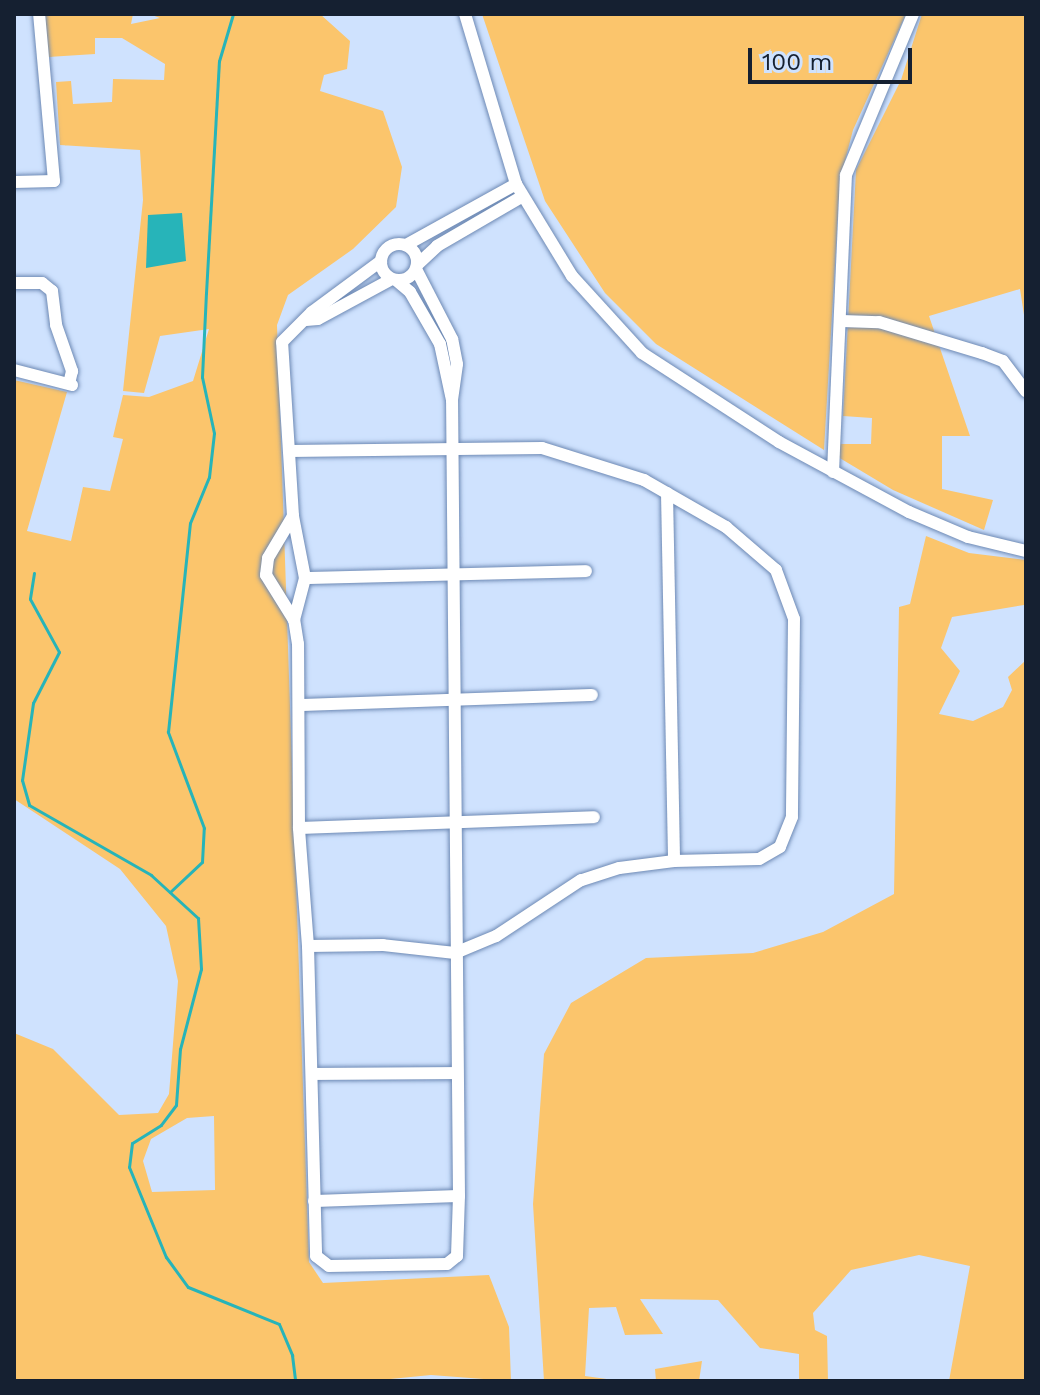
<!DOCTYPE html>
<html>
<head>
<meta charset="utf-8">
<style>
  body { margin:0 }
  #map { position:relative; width:1040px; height:1395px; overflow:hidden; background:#cfe2fe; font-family:"Work Sans",sans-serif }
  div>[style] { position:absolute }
  .green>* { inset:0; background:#fbc56c }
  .water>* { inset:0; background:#27b4b9 }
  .stream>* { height:3px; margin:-1.5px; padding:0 1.5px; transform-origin:1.5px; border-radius:1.5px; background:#27b4b9 }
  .roads { filter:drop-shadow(0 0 2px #6d89b4) drop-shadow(0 0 2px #6d89b4) }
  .minor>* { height:12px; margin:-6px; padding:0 6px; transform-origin:6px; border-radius:6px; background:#fff }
  .minor>.ring { margin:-6px; padding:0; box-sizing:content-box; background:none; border:12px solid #fff; border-radius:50% }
  span { translate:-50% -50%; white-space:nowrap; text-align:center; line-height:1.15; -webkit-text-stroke:6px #cfe2fe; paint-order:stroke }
  .frame { position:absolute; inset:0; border:16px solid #152031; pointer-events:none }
  .scale { position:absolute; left:748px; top:48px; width:164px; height:36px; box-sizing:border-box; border:4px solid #152031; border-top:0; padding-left:10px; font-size:24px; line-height:28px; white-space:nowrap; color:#152031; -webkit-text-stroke:6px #cfe2fe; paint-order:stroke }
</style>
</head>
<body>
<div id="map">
  <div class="green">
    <i style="clip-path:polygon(evenodd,45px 14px,133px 14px,131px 24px,160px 18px,149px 14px,320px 14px,350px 41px,347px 69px,324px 75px,320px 91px,383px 111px,402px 167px,396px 207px,353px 249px,288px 295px,277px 325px,309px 1262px,323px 1283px,489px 1275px,509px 1327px,511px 1381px,431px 1375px,370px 1381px,14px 1381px,14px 1033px,53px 1049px,119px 1115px,158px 1113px,169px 1094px,178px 981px,166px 926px,120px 869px,14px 799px,14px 380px,67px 392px,27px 531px,71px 541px,83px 487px,110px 491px,123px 439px,113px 437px,123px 395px,149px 397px,193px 381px,209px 329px,160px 336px,144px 393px,123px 391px,143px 200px,140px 150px,60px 145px,56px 82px,71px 81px,73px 104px,112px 102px,113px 79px,164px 80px,165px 64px,122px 38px,95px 38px,95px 54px,48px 57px,45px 14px,214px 1116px,215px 1190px,152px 1192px,143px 1161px,151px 1139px,187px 1118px,214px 1116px)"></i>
    <i style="clip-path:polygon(482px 14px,906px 14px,853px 130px,840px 180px,824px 450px,656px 344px,605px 293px,545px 201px)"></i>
    <i style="clip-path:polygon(922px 14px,1026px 14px,1026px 328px,1020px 289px,929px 316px,970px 436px,942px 436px,942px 489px,993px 500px,984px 530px,893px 490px,838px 457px,840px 444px,871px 444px,872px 418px,843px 416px,856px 170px,901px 80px)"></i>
    <i style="clip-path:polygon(926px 536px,969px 553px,1026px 560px,1026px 616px,1024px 605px,952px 617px,941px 648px,960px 671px,939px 714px,973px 721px,1003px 707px,1012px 690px,1008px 677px,1026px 660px,1026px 1381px,949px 1381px,970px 1266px,919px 1255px,851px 1270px,813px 1313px,815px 1330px,827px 1336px,828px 1381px,799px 1381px,799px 1354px,760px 1348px,718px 1300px,640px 1299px,663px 1334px,625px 1335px,616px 1307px,589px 1308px,585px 1376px,621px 1381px,544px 1381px,533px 1204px,544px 1054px,571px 1003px,646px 958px,753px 953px,823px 932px,894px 894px,899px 607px,910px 604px)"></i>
    <i style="clip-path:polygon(702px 1361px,699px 1381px,656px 1381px,655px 1369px)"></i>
  </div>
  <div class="water">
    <i style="clip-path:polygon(182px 213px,186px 261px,146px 268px,148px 215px)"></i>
  </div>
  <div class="stream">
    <i style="left:34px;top:573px;width:26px;rotate:99deg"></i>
    <i style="left:30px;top:599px;width:60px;rotate:61.3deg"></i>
    <i style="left:59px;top:652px;width:57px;rotate:117deg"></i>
    <i style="left:33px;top:703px;width:78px;rotate:98.1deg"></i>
    <i style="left:22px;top:780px;width:26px;rotate:74deg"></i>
    <i style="left:29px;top:805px;width:141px;rotate:29.8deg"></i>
    <i style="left:151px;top:875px;width:64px;rotate:42.5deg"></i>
    <i style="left:198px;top:918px;width:51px;rotate:86.6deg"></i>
    <i style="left:201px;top:969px;width:83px;rotate:104.7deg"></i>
    <i style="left:180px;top:1049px;width:56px;rotate:94.1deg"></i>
    <i style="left:176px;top:1105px;width:25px;rotate:127deg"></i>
    <i style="left:161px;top:1125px;width:34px;rotate:148deg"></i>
    <i style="left:132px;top:1143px;width:24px;rotate:97deg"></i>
    <i style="left:129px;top:1167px;width:97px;rotate:67.7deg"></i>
    <i style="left:166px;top:1257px;width:37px;rotate:54deg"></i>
    <i style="left:188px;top:1287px;width:98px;rotate:22.1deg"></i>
    <i style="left:279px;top:1324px;width:34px;rotate:67deg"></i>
    <i style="left:292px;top:1355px;width:26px;rotate:83deg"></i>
    <i style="left:170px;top:892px;width:44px;rotate:-43.2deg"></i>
    <i style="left:202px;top:862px;width:34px;rotate:-87deg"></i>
    <i style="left:204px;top:828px;width:103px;rotate:-110.6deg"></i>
    <i style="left:168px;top:732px;width:210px;rotate:-84deg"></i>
    <i style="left:190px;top:523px;width:50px;rotate:-67.6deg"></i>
    <i style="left:209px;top:477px;width:44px;rotate:-83.5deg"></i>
    <i style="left:214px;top:433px;width:57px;rotate:-102.1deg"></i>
    <i style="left:202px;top:377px;width:84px;rotate:-87.3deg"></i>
    <i style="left:206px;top:293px;width:232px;rotate:-86.8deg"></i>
    <i style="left:219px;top:61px;width:49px;rotate:-73.4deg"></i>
  </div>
  <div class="roads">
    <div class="minor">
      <i style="left:465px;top:14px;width:177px;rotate:73.3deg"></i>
      <i style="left:516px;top:184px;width:108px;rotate:58.7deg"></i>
      <i style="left:572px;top:276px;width:104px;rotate:47.7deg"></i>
      <i style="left:642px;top:353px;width:163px;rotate:33deg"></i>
      <i style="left:779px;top:442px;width:148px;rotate:28.3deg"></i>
      <i style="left:909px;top:512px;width:64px;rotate:23deg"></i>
      <i style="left:968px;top:537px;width:60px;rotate:13.6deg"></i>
      <i style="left:14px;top:182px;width:40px;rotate:-1.4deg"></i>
      <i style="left:54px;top:181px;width:168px;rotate:-95.1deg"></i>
      <i class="ring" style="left:381px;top:244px;width:24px;height:24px"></i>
      <i style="left:406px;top:245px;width:126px;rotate:-29deg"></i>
      <i style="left:418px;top:264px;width:26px;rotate:-43deg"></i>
      <i style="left:437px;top:246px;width:99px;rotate:-30.2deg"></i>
      <i style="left:397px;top:281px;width:17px;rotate:40deg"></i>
      <i style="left:410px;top:292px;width:60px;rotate:60deg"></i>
      <i style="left:440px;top:344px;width:57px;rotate:77.9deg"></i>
      <i style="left:14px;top:283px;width:28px"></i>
      <i style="left:42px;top:283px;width:13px;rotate:39deg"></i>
      <i style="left:52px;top:291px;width:34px;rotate:83deg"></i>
      <i style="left:56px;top:325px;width:49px;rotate:70.8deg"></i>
      <i style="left:72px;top:371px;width:13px;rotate:103deg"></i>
      <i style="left:306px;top:320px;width:12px;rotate:-5deg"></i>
      <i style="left:318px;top:319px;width:84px;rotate:-28.4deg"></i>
      <i style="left:842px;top:321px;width:37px;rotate:2deg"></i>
      <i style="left:879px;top:322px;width:108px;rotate:16.8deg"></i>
      <i style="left:982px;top:353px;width:22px;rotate:21deg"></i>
      <i style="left:1003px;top:361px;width:38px;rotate:53deg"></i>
      <i style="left:14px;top:370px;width:60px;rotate:14.5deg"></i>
      <i style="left:289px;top:451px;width:253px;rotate:-0.7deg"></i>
      <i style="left:542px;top:448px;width:107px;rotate:17.4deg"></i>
      <i style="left:644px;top:480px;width:95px;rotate:29.8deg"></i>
      <i style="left:726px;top:527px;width:66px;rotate:40.7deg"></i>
      <i style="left:776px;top:570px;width:52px;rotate:69.8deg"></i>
      <i style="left:794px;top:619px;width:198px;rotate:90.6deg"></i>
      <i style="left:792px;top:817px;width:32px;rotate:112deg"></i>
      <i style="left:780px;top:847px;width:24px;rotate:150deg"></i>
      <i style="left:759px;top:859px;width:85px;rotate:178.7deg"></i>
      <i style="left:674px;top:861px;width:55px;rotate:172.7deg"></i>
      <i style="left:619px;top:868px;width:40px;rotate:162deg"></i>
      <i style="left:581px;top:880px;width:102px;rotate:146.6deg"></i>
      <i style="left:496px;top:936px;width:44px;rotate:157.5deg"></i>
      <i style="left:455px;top:953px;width:72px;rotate:-173.7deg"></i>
      <i style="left:383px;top:945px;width:75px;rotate:179.2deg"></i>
      <i style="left:308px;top:946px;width:118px;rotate:-94.4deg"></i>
      <i style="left:299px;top:828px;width:184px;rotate:-90.3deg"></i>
      <i style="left:298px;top:644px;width:24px;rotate:-99deg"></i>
      <i style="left:294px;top:620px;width:53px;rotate:-121.9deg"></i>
      <i style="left:266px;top:575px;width:17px;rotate:-83deg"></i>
      <i style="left:268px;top:558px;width:49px;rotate:-59.2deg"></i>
      <i style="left:833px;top:472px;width:297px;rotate:-87.5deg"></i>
      <i style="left:846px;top:175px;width:174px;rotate:-67.4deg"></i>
      <i style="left:667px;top:493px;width:368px;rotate:88.9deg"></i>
      <i style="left:305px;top:578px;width:281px;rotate:-1.4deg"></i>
      <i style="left:294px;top:620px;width:43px;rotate:-75.3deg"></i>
      <i style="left:305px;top:578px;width:63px;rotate:-101deg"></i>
      <i style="left:293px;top:516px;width:174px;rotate:-93.6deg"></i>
      <i style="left:282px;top:342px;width:42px;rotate:-45deg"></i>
      <i style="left:312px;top:312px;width:86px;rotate:-36.5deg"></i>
      <i style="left:301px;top:705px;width:291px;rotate:-2deg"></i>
      <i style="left:299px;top:828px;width:295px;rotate:-2.1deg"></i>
      <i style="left:308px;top:946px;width:310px;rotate:88.5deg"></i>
      <i style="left:316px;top:1256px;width:16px;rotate:38deg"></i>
      <i style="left:329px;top:1266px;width:118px;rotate:-1deg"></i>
      <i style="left:447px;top:1264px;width:13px;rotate:-39deg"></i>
      <i style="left:457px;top:1256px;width:60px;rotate:-88.1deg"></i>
      <i style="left:459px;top:1196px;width:796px;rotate:-90.5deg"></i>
      <i style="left:452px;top:400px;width:36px;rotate:-82deg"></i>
      <i style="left:457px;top:364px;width:25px;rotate:-101deg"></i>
      <i style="left:452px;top:339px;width:79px;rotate:-117.2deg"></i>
      <i style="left:313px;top:1074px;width:144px;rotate:-0.4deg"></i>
      <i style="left:314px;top:1201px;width:145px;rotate:-2deg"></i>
    </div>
  </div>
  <div class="frame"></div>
  <div class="scale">100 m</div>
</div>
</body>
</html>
